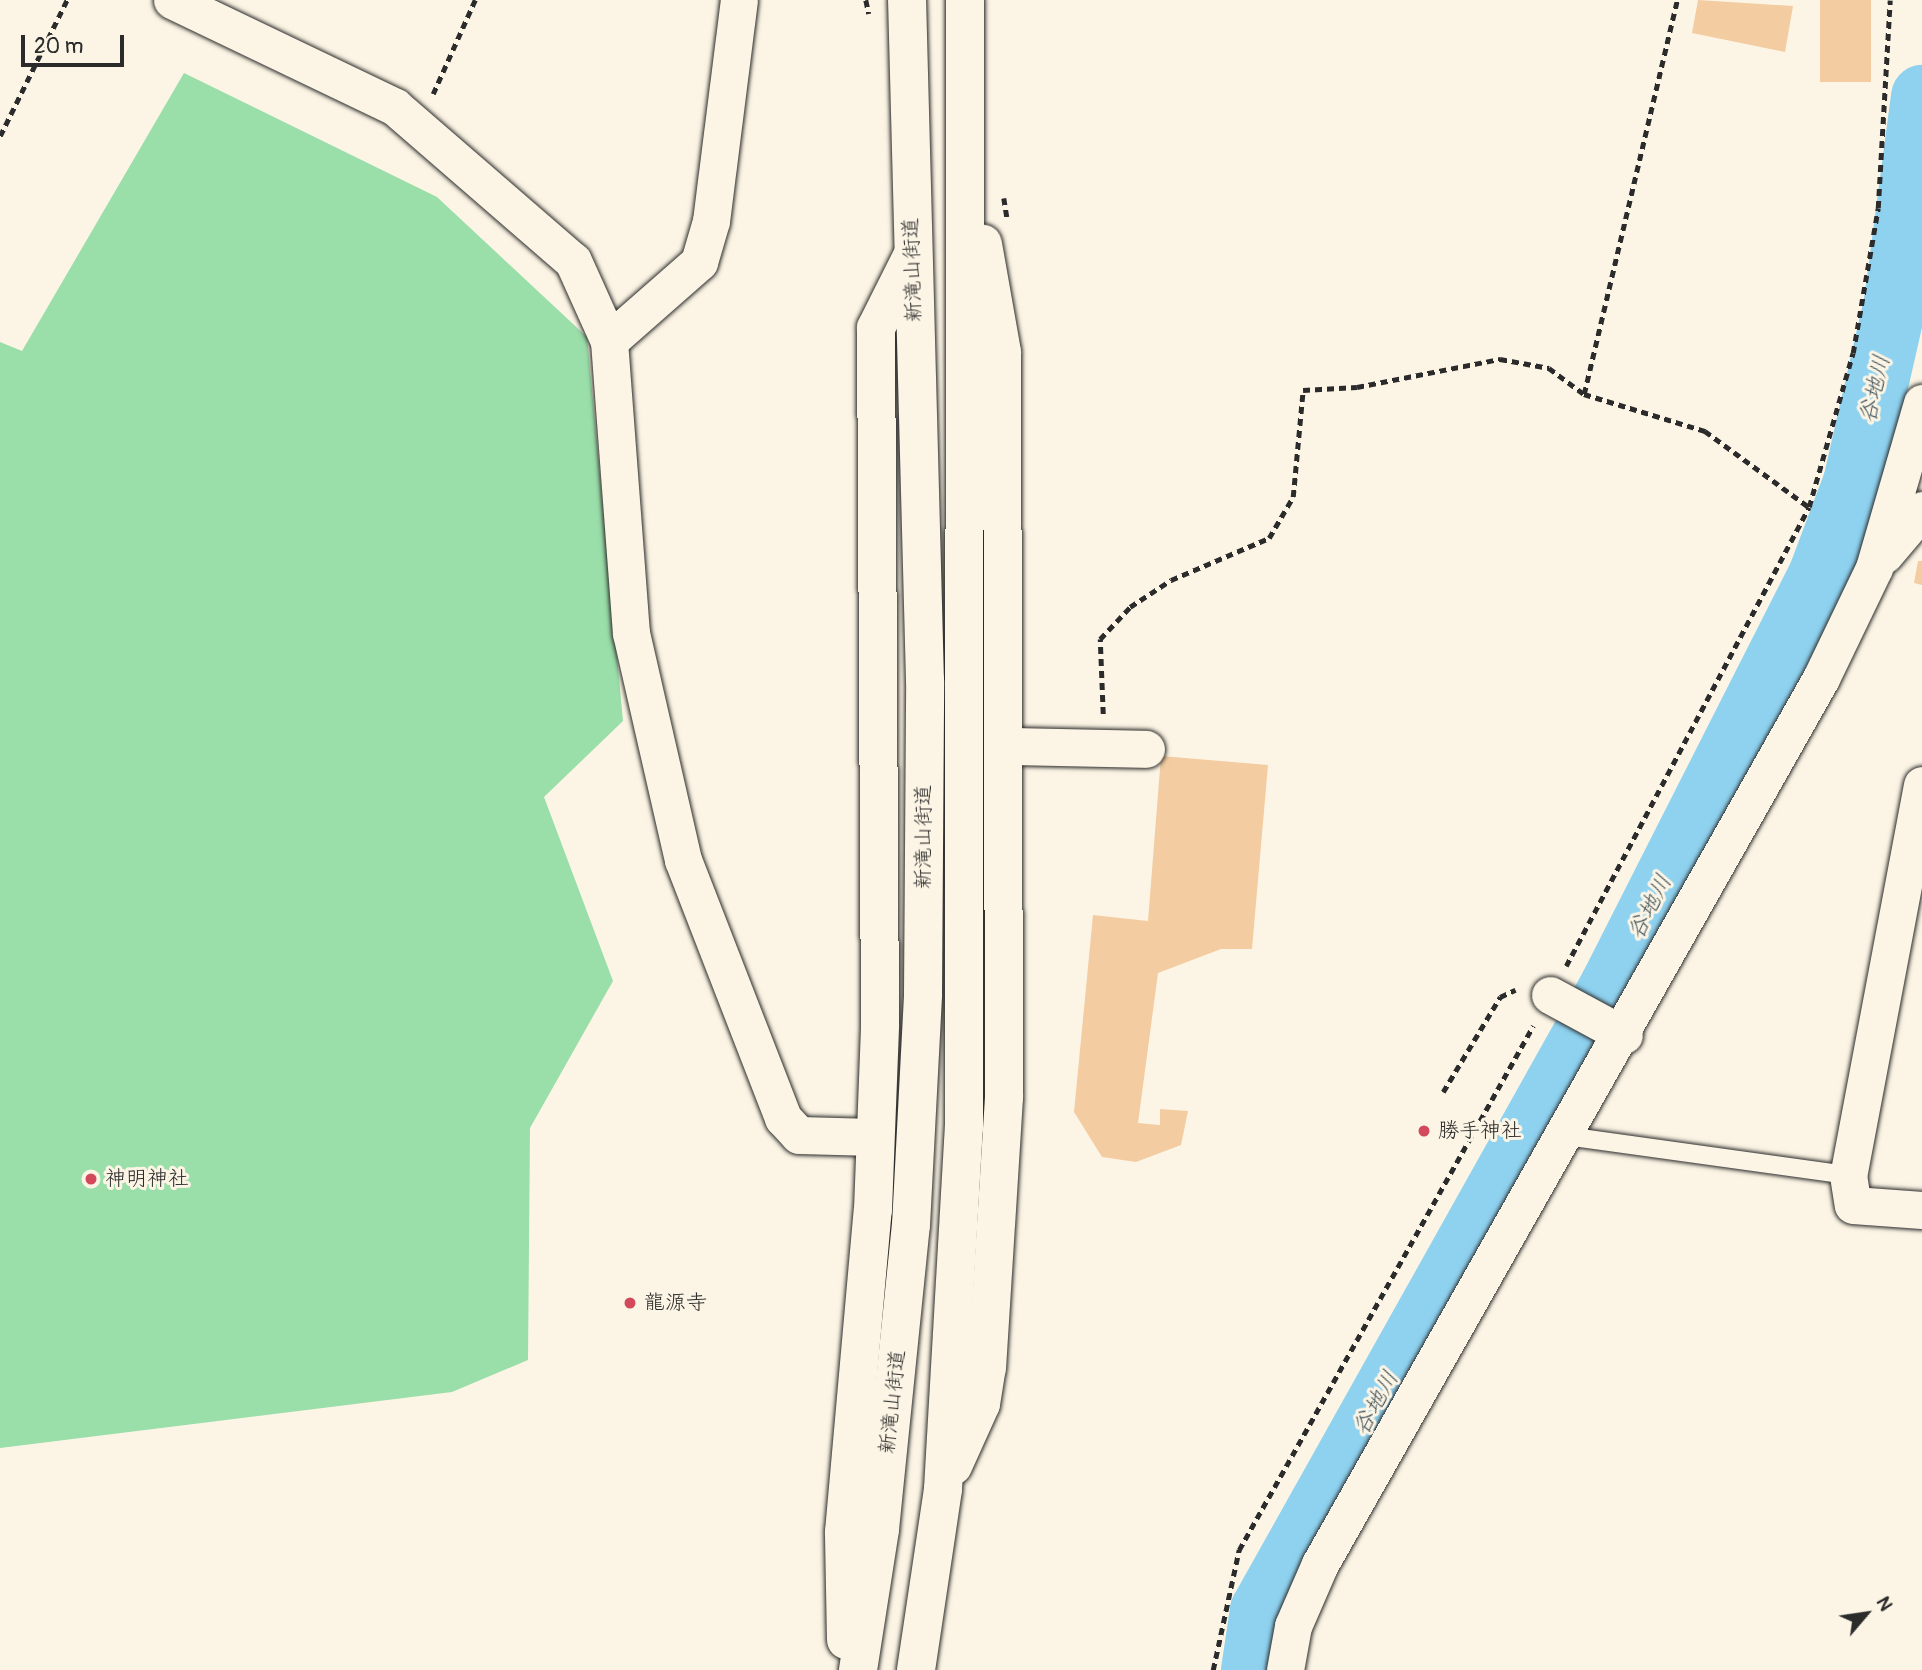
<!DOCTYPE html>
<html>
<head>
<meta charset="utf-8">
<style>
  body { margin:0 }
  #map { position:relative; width:1922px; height:1670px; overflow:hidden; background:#fcf5e5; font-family:Pangolin,"Klee One",sans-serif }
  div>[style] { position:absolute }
  .green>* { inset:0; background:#9adea9 }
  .river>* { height:63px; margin:-31.5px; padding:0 31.5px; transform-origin:31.5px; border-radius:31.5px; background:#8ed2f0 }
  .building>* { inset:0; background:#f3cca2; transform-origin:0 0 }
  .path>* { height:4.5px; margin-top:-2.25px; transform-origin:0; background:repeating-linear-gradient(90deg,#2b2b2b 0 7px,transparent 0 12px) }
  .roads { filter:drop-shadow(0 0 2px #2b2b2b) drop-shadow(0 0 2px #2b2b2b) }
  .service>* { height:18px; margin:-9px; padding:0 9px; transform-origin:9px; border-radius:9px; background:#fcf5e5 }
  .minor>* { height:37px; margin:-18.5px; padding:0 18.5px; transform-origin:18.5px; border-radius:18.5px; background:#fcf5e5 }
  .secondary>* { height:38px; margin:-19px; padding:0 19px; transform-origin:19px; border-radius:19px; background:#fcf5e5 }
  .dots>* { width:19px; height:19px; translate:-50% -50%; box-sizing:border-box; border:4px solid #fcf5e5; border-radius:50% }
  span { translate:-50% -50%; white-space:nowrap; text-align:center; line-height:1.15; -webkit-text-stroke:6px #fcf5e5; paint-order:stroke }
  .street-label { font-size:21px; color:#2b2b2b }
  .poi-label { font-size:21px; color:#2b2b2b }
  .left { translate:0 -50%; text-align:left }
  .water-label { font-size:23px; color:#44555c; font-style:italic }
  .north { position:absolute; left:1831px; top:1579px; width:70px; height:70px; -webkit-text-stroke:5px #fcf5e5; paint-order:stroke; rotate:61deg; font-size:19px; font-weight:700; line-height:28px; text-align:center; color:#2b2b2b }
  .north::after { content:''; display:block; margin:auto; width:24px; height:32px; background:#2b2b2b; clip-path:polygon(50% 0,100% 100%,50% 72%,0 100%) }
  .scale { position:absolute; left:21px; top:35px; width:103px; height:32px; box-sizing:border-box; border:4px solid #2b2b2b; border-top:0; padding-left:9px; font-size:21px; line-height:24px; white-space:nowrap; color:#2b2b2b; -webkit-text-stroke:5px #fcf5e5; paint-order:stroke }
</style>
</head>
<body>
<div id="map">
  <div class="green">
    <i style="clip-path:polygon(184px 73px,437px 197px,587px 337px,623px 721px,544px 797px,613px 981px,530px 1128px,528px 1360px,452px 1392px,0 1448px,0 342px,22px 351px)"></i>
  </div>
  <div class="river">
    <i style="left:1252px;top:1670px;width:61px;rotate:-81.5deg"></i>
    <i style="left:1261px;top:1610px;width:716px;rotate:-60.75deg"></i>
    <i style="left:1611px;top:985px;width:460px;rotate:-63.1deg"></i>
    <i style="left:1819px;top:575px;width:99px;rotate:-69.4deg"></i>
    <i style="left:1854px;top:482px;width:186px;rotate:-77.2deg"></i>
    <i style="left:1895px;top:301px;width:207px;rotate:-82.5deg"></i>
  </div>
  <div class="building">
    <i style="clip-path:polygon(1698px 0,1793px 6px,1785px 52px,1692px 33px)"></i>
    <i style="left:1820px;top:0;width:51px;height:82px"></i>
    <i style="clip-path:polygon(1918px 561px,1922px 561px,1922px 585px,1914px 583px)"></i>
    <i style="clip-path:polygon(1161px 756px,1268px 765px,1252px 949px,1221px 949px,1158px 973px,1138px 1123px,1160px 1125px,1160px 1109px,1188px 1111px,1181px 1145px,1136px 1162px,1102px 1157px,1074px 1112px,1093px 915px,1148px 921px)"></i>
  </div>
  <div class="path">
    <i style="left:866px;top:0;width:14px;rotate:78deg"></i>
    <i style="left:433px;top:94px;width:103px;rotate:-65.9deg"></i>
    <i style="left:0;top:136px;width:152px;rotate:-63.8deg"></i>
    <i style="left:1004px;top:198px;width:19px;rotate:81deg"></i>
    <i style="left:1584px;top:394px;width:405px;rotate:-76.7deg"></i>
    <i style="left:1103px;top:714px;width:75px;rotate:-92.3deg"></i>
    <i style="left:1100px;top:639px;width:44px;rotate:-46.8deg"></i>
    <i style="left:1130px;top:607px;width:49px;rotate:-33.4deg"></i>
    <i style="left:1171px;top:580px;width:107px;rotate:-23.2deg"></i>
    <i style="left:1269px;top:538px;width:48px;rotate:-59.7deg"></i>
    <i style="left:1293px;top:497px;width:107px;rotate:-84.7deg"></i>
    <i style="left:1303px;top:390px;width:54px;rotate:-3.2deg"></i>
    <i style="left:1357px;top:387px;width:146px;rotate:-11.1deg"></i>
    <i style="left:1500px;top:359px;width:50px;rotate:10.4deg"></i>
    <i style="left:1549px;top:368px;width:44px;rotate:36.6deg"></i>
    <i style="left:1584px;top:394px;width:127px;rotate:17deg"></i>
    <i style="left:1705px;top:431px;width:129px;rotate:36.2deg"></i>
    <i style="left:1566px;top:966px;width:519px;rotate:-62.1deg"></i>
    <i style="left:1809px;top:507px;width:160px;rotate:-74.1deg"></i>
    <i style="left:1853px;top:353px;width:147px;rotate:-80.2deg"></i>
    <i style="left:1878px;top:208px;width:208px;rotate:-86.7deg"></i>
    <i style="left:1443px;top:1092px;width:111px;rotate:-59deg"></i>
    <i style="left:1500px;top:997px;width:17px;rotate:-25deg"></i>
    <i style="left:1213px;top:1670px;width:123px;rotate:-77.8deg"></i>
    <i style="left:1239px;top:1550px;width:601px;rotate:-60.7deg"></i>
  </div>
  <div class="roads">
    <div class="service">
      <i style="left:1566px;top:1136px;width:285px;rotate:7.9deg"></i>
    </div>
    <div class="minor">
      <i style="left:172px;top:0;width:247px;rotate:25.6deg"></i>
      <i style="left:395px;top:107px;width:235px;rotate:40.9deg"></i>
      <i style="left:573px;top:261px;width:88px;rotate:65.8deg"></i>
      <i style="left:609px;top:341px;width:293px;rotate:85.7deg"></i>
      <i style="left:631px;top:633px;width:233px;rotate:77.1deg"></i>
      <i style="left:683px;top:860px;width:277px;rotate:68.8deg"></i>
      <i style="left:783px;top:1118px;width:23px;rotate:47deg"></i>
      <i style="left:799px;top:1135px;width:75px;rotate:1.5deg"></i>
      <i style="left:609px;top:341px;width:120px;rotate:-41.3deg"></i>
      <i style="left:699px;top:262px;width:43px;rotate:-73.7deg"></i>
      <i style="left:711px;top:221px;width:223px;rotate:-82.8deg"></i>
      <i style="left:1884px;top:555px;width:59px;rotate:-49.8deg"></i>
      <i style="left:1007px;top:746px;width:139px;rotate:1.2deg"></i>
      <i style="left:1922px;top:785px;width:397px;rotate:100.7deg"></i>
      <i style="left:1848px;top:1175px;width:30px;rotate:81deg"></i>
      <i style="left:1853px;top:1205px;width:69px;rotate:4.1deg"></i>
      <i style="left:1550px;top:995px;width:84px;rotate:28.4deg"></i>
      <i style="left:1285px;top:1670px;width:45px;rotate:-79.7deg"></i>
      <i style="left:1293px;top:1626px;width:68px;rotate:-66.5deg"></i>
      <i style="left:1320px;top:1564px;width:1018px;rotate:-60.51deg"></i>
      <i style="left:1821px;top:678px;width:122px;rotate:-64.3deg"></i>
      <i style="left:1874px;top:568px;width:172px;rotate:-73.8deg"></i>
    </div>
    <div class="secondary">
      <i style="left:953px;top:1466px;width:68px;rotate:-65.7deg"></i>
      <i style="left:981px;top:1404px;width:36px;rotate:-81deg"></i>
      <i style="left:987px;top:1368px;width:271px;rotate:-86.4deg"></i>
      <i style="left:1004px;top:1098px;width:746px;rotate:-90.15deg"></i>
      <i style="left:1002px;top:352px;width:110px;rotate:-100deg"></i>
      <i style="left:846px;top:1640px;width:108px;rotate:-91.1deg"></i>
      <i style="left:844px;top:1532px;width:323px;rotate:-84.9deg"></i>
      <i style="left:873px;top:1210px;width:186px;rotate:-87.8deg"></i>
      <i style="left:880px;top:1024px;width:696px;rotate:-90.33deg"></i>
      <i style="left:876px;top:328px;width:78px;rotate:-63.4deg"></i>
      <i style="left:858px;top:1670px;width:143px;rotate:-81.1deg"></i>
      <i style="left:880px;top:1529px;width:306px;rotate:-84.2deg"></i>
      <i style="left:911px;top:1225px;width:231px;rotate:-87deg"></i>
      <i style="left:923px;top:994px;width:313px;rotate:-89.6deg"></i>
      <i style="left:925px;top:681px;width:681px;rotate:-91.51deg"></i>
      <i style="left:916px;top:1670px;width:183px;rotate:-81.5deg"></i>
      <i style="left:943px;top:1489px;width:362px;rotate:-86.7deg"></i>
      <i style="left:964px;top:1128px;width:1128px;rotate:-89.95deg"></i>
    </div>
  </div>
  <div class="dots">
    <i style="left:1424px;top:1131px;background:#d1495b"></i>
    <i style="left:91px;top:1179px;background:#d1495b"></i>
    <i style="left:630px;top:1303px;background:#d1495b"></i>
  </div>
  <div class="street-label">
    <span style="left:913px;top:270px;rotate:-92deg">新滝山街道</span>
    <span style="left:924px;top:837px;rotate:-90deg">新滝山街道</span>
    <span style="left:893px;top:1402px;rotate:-84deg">新滝山街道</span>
  </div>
  <div class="poi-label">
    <span class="left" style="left:1438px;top:1131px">勝手神社</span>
    <span class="left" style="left:105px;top:1179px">神明神社</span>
    <span class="left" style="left:644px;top:1303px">龍源寺</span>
  </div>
  <div class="water-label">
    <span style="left:1875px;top:389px;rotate:-77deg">谷地川</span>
    <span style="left:1650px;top:907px;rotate:-63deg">谷地川</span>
    <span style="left:1376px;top:1403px;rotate:-61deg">谷地川</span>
  </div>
  <div class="north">N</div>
  <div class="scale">20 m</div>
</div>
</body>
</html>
